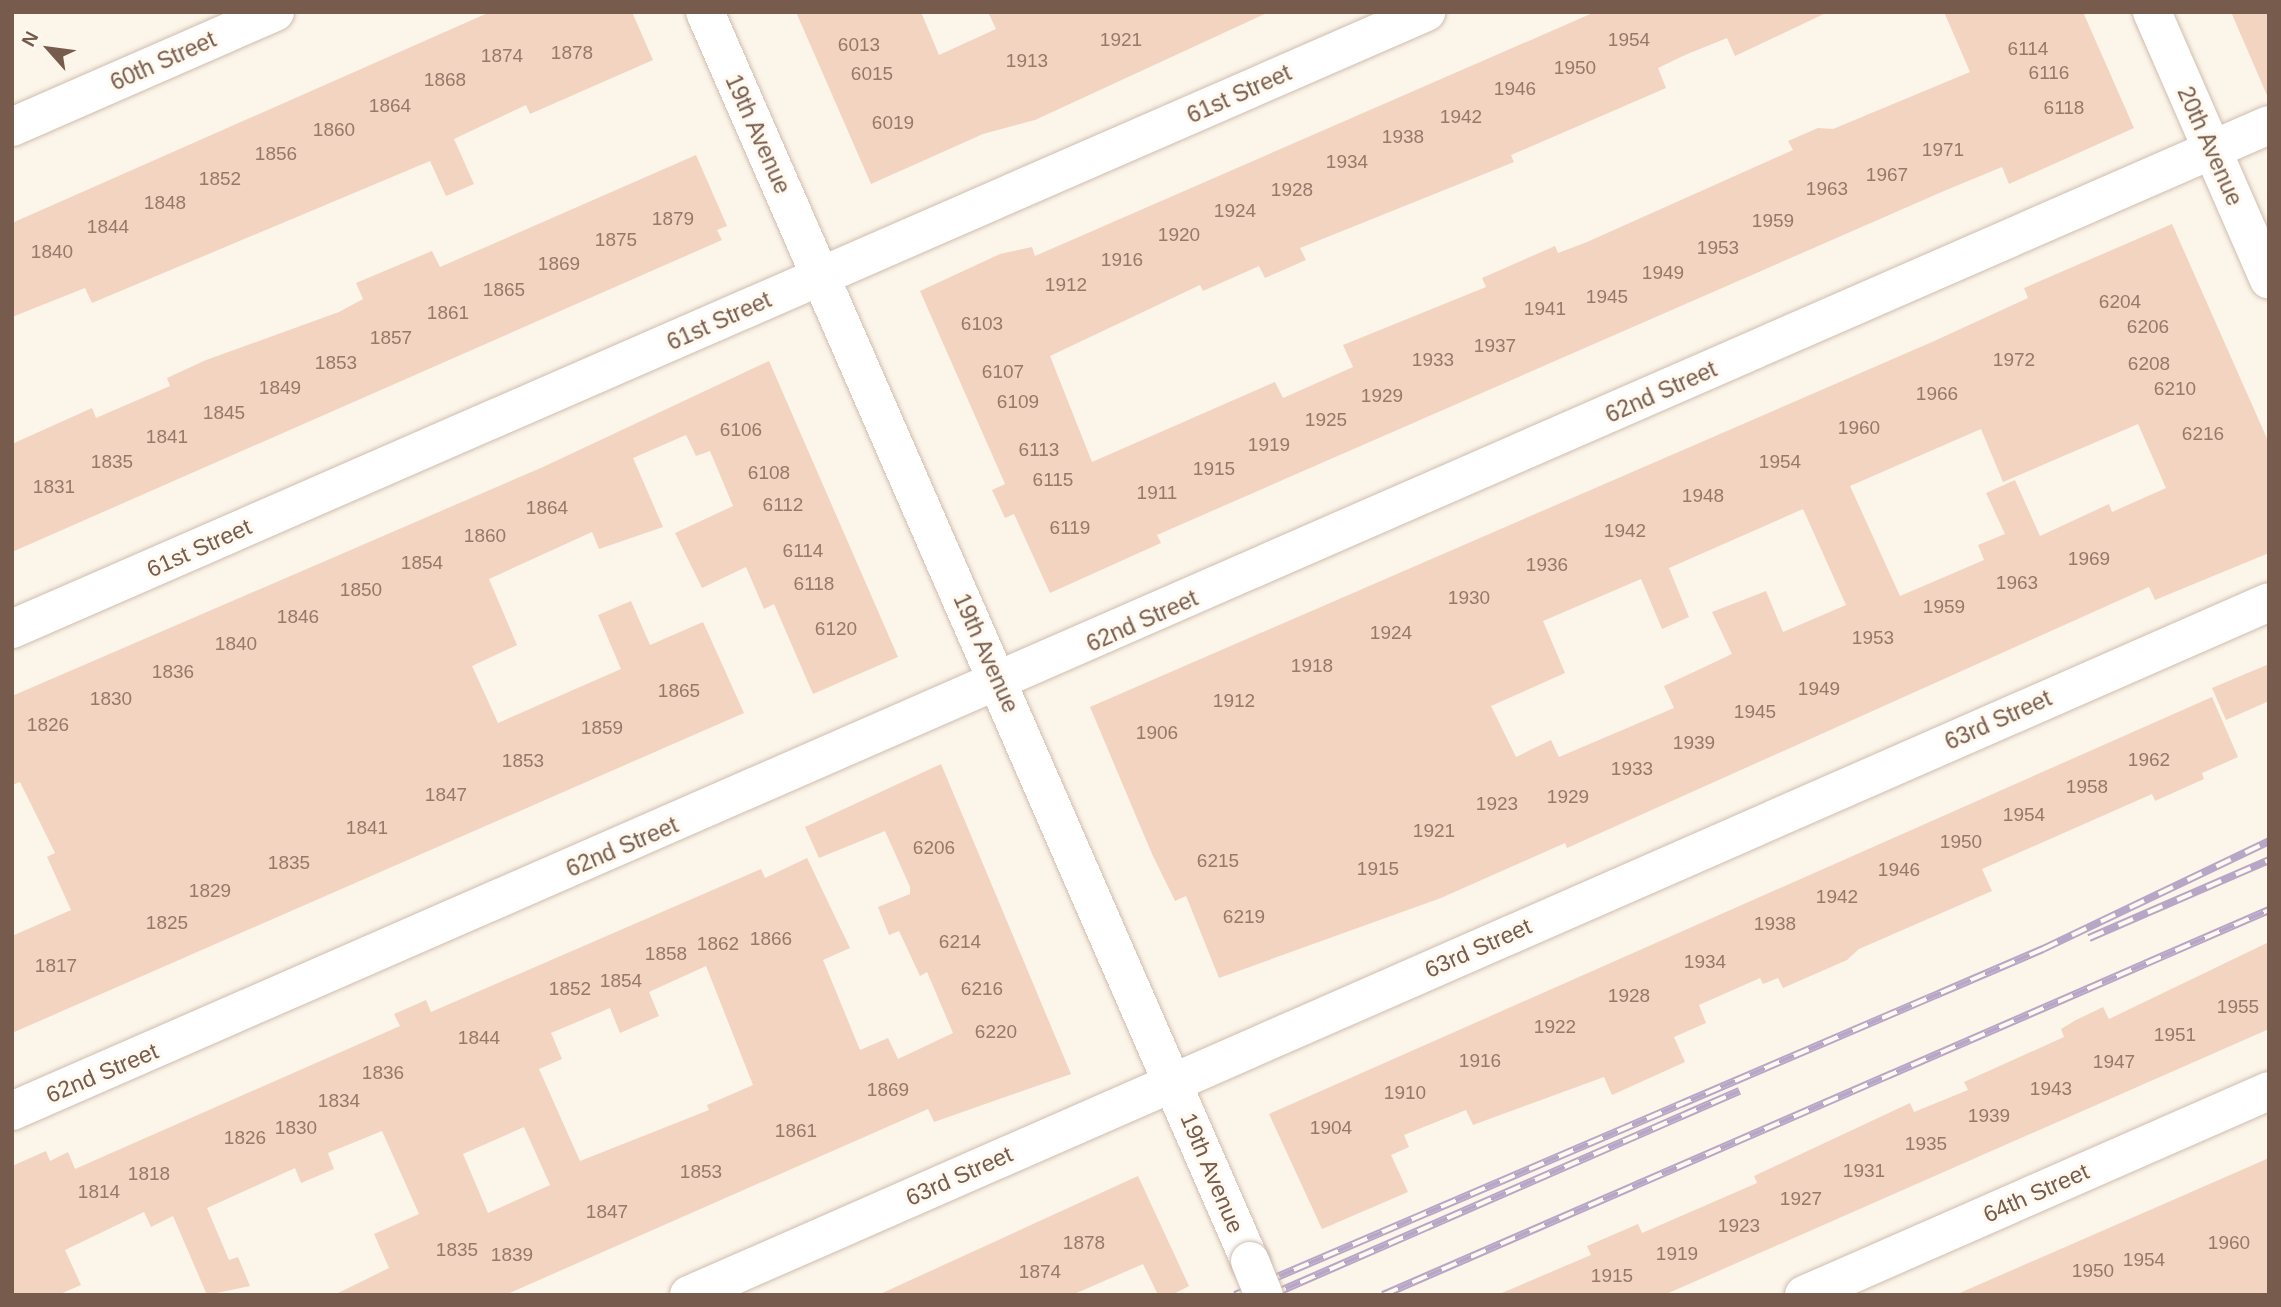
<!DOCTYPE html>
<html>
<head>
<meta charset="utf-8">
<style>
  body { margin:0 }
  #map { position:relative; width:2281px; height:1307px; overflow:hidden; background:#fcf5e9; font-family:Arial,sans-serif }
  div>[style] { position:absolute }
  .building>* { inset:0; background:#f2d4c0 }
  .roads { filter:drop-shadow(0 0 2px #cfbdae) drop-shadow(0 0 2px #cfbdae) }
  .street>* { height:38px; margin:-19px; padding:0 19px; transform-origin:19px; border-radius:19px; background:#fff }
  .secondary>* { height:38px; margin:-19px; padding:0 19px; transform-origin:19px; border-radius:19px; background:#fff }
  .rail>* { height:8px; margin-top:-4px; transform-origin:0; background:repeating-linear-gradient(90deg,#fff9ef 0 16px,#b8a6c7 0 32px); box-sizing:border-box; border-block:2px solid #b8a6c7 }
  .bridges { filter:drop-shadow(0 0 2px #cfbdae) drop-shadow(0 0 2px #cfbdae) }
  .street-bridge>* { height:38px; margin:-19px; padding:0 19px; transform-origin:19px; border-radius:19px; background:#fff }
  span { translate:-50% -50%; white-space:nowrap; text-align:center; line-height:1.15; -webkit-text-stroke:6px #fff9ef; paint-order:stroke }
  .number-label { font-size:19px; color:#967969 }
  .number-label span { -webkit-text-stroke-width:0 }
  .street-label { font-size:23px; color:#775b4c }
  .frame { position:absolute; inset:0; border:14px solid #775b4c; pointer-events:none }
  .north { position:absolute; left:14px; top:14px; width:70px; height:70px; -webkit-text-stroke:5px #fff9ef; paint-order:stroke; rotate:298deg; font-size:19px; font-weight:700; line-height:28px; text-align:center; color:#775b4c }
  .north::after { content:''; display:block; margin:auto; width:24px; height:32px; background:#775b4c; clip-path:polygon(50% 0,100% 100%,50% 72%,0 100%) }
</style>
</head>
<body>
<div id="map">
  <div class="building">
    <i style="clip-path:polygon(490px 12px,632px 12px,653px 60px,530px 114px,526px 105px,454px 139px,474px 184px,446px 196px,430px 161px,92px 303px,85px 288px,12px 317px,12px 223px)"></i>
    <i style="clip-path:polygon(796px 12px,921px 12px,939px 55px,996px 29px,988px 12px,1269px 12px,1035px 120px,983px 134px,871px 184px)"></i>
    <i style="clip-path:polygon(1595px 12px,1828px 12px,1735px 56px,1727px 38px,1685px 55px,1658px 68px,1666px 88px,1511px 155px,1514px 162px,1300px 248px,1306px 260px,1265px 278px,1259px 266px,1203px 291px,1200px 285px,1050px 356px,1092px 462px,1275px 382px,1283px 398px,1353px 367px,1343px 345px,1486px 287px,1482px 278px,1555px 246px,1558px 253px,1587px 242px,1793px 150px,1788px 141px,1818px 128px,1833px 129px,1970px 72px,1944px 12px,2083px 12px,2134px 128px,2009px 184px,2002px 167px,1944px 191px,1157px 535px,1161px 543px,1050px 593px,1014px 514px,1005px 518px,992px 490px,1005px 484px,920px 291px,1000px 254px,1032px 247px,1035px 256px)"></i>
    <i style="clip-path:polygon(2231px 12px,2269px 12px,2269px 100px)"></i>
    <i style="clip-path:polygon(696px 155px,727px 226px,717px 230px,722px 240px,12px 552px,12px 444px,92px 408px,96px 418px,170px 386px,167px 378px,206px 360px,339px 312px,363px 299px,356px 283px,432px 251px,440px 267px)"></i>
    <i style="clip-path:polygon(evenodd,2172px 224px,2269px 443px,2269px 553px,2155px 600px,2149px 587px,1567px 848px,1565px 843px,1441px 898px,1219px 978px,1186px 896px,1175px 901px,1152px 854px,1090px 707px,1932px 342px,2028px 298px,2024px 288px,2172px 224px,2138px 424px,2166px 488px,2112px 512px,2109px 504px,2040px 536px,2015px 480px,1986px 493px,2005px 534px,1978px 545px,1984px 560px,1900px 596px,1850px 486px,1981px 429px,2003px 482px,2138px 424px,2172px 224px,1803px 509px,1846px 605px,1783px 632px,1766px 591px,1712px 612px,1732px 654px,1664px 686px,1674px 708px,1559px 757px,1551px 740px,1516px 757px,1491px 706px,1565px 673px,1543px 621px,1641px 579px,1662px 629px,1689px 617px,1669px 568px,1803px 509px)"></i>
    <i style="clip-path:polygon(769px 361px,898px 657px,813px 694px,774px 604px,764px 609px,746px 567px,702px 588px,675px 533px,733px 506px,710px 451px,696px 456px,686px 435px,633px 458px,663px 527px,599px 549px,592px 532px,489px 579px,517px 645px,472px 666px,498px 723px,621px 669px,598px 615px,631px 601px,650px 645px,703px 622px,744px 713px,12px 1033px,12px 936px,71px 910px,47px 857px,55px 853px,20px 782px,12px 785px,12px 696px,543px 467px)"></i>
    <i style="clip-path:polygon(2269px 664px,2269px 701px,2226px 720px,2212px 688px)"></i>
    <i style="clip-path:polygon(2212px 697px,2238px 757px,2202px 773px,2204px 779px,2155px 801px,2152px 794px,1982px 869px,1992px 891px,1859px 949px,1847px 960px,1783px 988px,1778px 978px,1763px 984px,1760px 978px,1699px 1005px,1706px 1023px,1674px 1037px,1685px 1062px,1612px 1095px,1604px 1077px,1473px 1125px,1466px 1110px,1404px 1135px,1409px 1147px,1391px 1155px,1408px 1192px,1322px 1229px,1269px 1114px)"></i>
    <i style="clip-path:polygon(evenodd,941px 764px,1071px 1074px,934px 1122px,928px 1109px,505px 1295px,334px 1295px,389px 1268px,374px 1234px,419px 1214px,382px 1131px,328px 1153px,334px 1169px,301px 1183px,295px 1168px,207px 1208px,229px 1260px,238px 1257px,250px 1286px,207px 1295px,173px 1216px,151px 1227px,144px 1212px,65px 1250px,81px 1285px,58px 1295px,12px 1295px,12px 1166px,46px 1151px,50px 1161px,68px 1152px,75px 1169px,400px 1026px,394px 1014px,426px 1000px,431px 1012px,761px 869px,765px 878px,807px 858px,850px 948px,823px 960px,860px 1050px,888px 1038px,898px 1059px,953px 1033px,927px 972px,920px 976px,899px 931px,889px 935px,878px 907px,910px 894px,910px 887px,885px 831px,819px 858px,805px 827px,941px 764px,706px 966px,753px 1085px,707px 1105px,709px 1110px,580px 1161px,539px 1069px,562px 1059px,551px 1033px,610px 1008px,620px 1033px,659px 1016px,649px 992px,706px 966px,941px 764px,524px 1127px,550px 1185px,488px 1213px,463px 1154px,524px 1127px)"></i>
    <i style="clip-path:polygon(2269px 942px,2269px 1029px,1664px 1295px,1497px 1295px,1591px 1255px,1587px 1246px,1638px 1224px,1642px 1233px,1757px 1183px,1754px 1176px,1910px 1103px,1914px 1112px,1968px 1090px,1964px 1082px,2064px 1037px,2061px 1029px,2076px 1020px,2103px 1007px,2109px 1019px)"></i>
    <i style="clip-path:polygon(2269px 1158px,2269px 1295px,1955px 1295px,2166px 1203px)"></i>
    <i style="clip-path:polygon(1138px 1176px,1189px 1286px,1172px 1295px,1158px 1295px,1143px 1264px,1072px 1295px,878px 1295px)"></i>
  </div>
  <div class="roads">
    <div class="street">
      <i style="left:705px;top:12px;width:1363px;rotate:66.43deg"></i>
      <i style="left:12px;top:127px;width:287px;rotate:-23.6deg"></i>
      <i style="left:12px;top:629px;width:1543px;rotate:-23.57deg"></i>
      <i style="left:12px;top:1111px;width:2463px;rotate:-23.6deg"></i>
      <i style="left:689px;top:1295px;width:1725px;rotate:-23.68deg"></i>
      <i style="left:1804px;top:1295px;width:508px;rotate:-23.69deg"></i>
    </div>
    <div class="secondary">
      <i style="left:2152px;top:12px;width:292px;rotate:66.4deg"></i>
    </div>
  </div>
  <div class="rail">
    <i style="left:2089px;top:938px;width:196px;rotate:-23.4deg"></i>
    <i style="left:1235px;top:1295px;width:879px;rotate:-23.18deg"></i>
    <i style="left:2043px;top:949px;width:250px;rotate:-25.5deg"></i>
    <i style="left:1271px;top:1295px;width:511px;rotate:-23.55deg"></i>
    <i style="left:1383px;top:1295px;width:966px;rotate:-23.49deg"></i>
  </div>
  <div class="bridges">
    <div class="street-bridge">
      <i style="left:1250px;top:1261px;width:37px;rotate:68deg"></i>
    </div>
  </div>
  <div class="number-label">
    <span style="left:1121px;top:40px">1921</span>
    <span style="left:1629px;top:40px">1954</span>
    <span style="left:859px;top:45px">6013</span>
    <span style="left:2028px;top:49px">6114</span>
    <span style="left:572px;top:53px">1878</span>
    <span style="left:502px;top:56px">1874</span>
    <span style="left:1027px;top:61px">1913</span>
    <span style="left:1575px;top:68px">1950</span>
    <span style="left:2049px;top:73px">6116</span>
    <span style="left:872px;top:74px">6015</span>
    <span style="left:445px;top:80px">1868</span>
    <span style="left:1515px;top:89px">1946</span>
    <span style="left:390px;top:106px">1864</span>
    <span style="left:2064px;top:108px">6118</span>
    <span style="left:1461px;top:117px">1942</span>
    <span style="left:893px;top:123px">6019</span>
    <span style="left:334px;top:130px">1860</span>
    <span style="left:1403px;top:137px">1938</span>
    <span style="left:1943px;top:150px">1971</span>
    <span style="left:276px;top:154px">1856</span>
    <span style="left:1347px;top:162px">1934</span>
    <span style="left:1887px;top:175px">1967</span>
    <span style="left:220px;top:179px">1852</span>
    <span style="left:1827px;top:189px">1963</span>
    <span style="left:1292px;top:190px">1928</span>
    <span style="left:165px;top:203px">1848</span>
    <span style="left:1235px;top:211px">1924</span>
    <span style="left:673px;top:219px">1879</span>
    <span style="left:1773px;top:221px">1959</span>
    <span style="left:108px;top:227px">1844</span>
    <span style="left:1179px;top:235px">1920</span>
    <span style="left:616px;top:240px">1875</span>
    <span style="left:1718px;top:248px">1953</span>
    <span style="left:52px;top:252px">1840</span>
    <span style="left:1122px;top:260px">1916</span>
    <span style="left:559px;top:264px">1869</span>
    <span style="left:1663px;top:273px">1949</span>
    <span style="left:1066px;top:285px">1912</span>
    <span style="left:504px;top:290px">1865</span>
    <span style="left:1607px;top:297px">1945</span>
    <span style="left:2120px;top:302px">6204</span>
    <span style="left:1545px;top:309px">1941</span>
    <span style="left:448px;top:313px">1861</span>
    <span style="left:982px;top:324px">6103</span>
    <span style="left:2148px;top:327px">6206</span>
    <span style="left:391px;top:338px">1857</span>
    <span style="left:1495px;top:346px">1937</span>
    <span style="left:1433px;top:360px">1933</span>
    <span style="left:2014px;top:360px">1972</span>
    <span style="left:336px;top:363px">1853</span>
    <span style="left:2149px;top:364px">6208</span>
    <span style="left:1003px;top:372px">6107</span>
    <span style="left:280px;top:388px">1849</span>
    <span style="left:2175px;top:389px">6210</span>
    <span style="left:1937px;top:394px">1966</span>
    <span style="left:1382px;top:396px">1929</span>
    <span style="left:1018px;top:402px">6109</span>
    <span style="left:224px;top:413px">1845</span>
    <span style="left:1326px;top:420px">1925</span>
    <span style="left:1859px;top:428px">1960</span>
    <span style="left:741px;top:430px">6106</span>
    <span style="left:2203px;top:434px">6216</span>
    <span style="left:167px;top:437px">1841</span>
    <span style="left:1269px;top:445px">1919</span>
    <span style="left:1039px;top:450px">6113</span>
    <span style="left:112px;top:462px">1835</span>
    <span style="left:1780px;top:462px">1954</span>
    <span style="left:1214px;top:469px">1915</span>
    <span style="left:769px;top:473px">6108</span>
    <span style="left:1053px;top:480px">6115</span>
    <span style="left:54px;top:487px">1831</span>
    <span style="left:1157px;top:493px">1911</span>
    <span style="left:1703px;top:496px">1948</span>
    <span style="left:783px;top:505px">6112</span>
    <span style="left:547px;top:508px">1864</span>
    <span style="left:1070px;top:528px">6119</span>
    <span style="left:1625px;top:531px">1942</span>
    <span style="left:485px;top:536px">1860</span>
    <span style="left:803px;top:551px">6114</span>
    <span style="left:2089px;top:559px">1969</span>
    <span style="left:422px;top:563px">1854</span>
    <span style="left:1547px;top:565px">1936</span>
    <span style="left:2017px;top:583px">1963</span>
    <span style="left:814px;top:584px">6118</span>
    <span style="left:361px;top:590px">1850</span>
    <span style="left:1469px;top:598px">1930</span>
    <span style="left:1944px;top:607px">1959</span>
    <span style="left:298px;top:617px">1846</span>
    <span style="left:836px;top:629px">6120</span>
    <span style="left:1391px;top:633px">1924</span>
    <span style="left:1873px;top:638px">1953</span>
    <span style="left:236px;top:644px">1840</span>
    <span style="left:1312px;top:666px">1918</span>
    <span style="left:173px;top:672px">1836</span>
    <span style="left:1819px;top:689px">1949</span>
    <span style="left:679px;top:691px">1865</span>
    <span style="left:111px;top:699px">1830</span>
    <span style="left:1234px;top:701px">1912</span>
    <span style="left:1755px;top:712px">1945</span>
    <span style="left:48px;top:725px">1826</span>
    <span style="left:602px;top:728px">1859</span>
    <span style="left:1157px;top:733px">1906</span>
    <span style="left:1694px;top:743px">1939</span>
    <span style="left:2149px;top:760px">1962</span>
    <span style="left:523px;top:761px">1853</span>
    <span style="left:1632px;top:769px">1933</span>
    <span style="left:2087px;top:787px">1958</span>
    <span style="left:446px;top:795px">1847</span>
    <span style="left:1568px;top:797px">1929</span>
    <span style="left:1497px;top:804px">1923</span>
    <span style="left:2024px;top:815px">1954</span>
    <span style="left:367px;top:828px">1841</span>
    <span style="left:1434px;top:831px">1921</span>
    <span style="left:1961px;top:842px">1950</span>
    <span style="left:934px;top:848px">6206</span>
    <span style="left:1218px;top:861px">6215</span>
    <span style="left:289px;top:863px">1835</span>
    <span style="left:1378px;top:869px">1915</span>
    <span style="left:1899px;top:870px">1946</span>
    <span style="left:210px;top:891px">1829</span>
    <span style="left:1837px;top:897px">1942</span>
    <span style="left:1244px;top:917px">6219</span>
    <span style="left:167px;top:923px">1825</span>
    <span style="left:1775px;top:924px">1938</span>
    <span style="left:771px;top:939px">1866</span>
    <span style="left:960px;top:942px">6214</span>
    <span style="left:718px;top:944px">1862</span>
    <span style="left:666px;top:954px">1858</span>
    <span style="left:1705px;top:962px">1934</span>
    <span style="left:56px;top:966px">1817</span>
    <span style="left:621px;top:981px">1854</span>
    <span style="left:570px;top:989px">1852</span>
    <span style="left:982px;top:989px">6216</span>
    <span style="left:1629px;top:996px">1928</span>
    <span style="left:2238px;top:1007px">1955</span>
    <span style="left:1555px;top:1027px">1922</span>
    <span style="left:996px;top:1032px">6220</span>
    <span style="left:2175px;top:1035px">1951</span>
    <span style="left:479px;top:1038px">1844</span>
    <span style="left:1480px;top:1061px">1916</span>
    <span style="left:2114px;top:1062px">1947</span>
    <span style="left:383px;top:1073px">1836</span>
    <span style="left:2051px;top:1089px">1943</span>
    <span style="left:888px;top:1090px">1869</span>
    <span style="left:1405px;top:1093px">1910</span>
    <span style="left:339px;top:1101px">1834</span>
    <span style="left:1989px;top:1116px">1939</span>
    <span style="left:296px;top:1128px">1830</span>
    <span style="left:1331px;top:1128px">1904</span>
    <span style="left:796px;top:1131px">1861</span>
    <span style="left:245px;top:1138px">1826</span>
    <span style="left:1926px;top:1144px">1935</span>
    <span style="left:1864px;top:1171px">1931</span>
    <span style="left:701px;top:1172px">1853</span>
    <span style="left:149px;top:1174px">1818</span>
    <span style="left:99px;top:1192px">1814</span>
    <span style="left:1801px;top:1199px">1927</span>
    <span style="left:607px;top:1212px">1847</span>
    <span style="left:1739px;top:1226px">1923</span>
    <span style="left:1084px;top:1243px">1878</span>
    <span style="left:2229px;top:1243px">1960</span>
    <span style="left:457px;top:1250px">1835</span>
    <span style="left:1677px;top:1254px">1919</span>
    <span style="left:512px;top:1255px">1839</span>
    <span style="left:2144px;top:1260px">1954</span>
    <span style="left:2093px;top:1271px">1950</span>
    <span style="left:1040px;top:1272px">1874</span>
    <span style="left:1612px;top:1276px">1915</span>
  </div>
  <div class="street-label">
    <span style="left:163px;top:61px;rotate:-24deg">60th Street</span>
    <span style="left:1239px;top:94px;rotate:-24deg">61st Street</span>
    <span style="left:758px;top:134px;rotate:66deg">19th Avenue</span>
    <span style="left:2210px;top:146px;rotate:66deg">20th Avenue</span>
    <span style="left:719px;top:321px;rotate:-24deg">61st Street</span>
    <span style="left:1661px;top:392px;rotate:-24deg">62nd Street</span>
    <span style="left:199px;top:548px;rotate:-24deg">61st Street</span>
    <span style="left:1142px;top:621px;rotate:-24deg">62nd Street</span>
    <span style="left:986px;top:653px;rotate:66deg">19th Avenue</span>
    <span style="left:1998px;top:720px;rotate:-24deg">63rd Street</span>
    <span style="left:622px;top:847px;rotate:-23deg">62nd Street</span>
    <span style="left:1478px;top:948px;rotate:-24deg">63rd Street</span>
    <span style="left:102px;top:1073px;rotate:-23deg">62nd Street</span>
    <span style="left:1212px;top:1173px;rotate:67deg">19th Avenue</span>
    <span style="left:959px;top:1176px;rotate:-24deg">63rd Street</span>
    <span style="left:2036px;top:1193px;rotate:-24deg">64th Street</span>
  </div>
  <div class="frame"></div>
  <div class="north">N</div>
</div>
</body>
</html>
